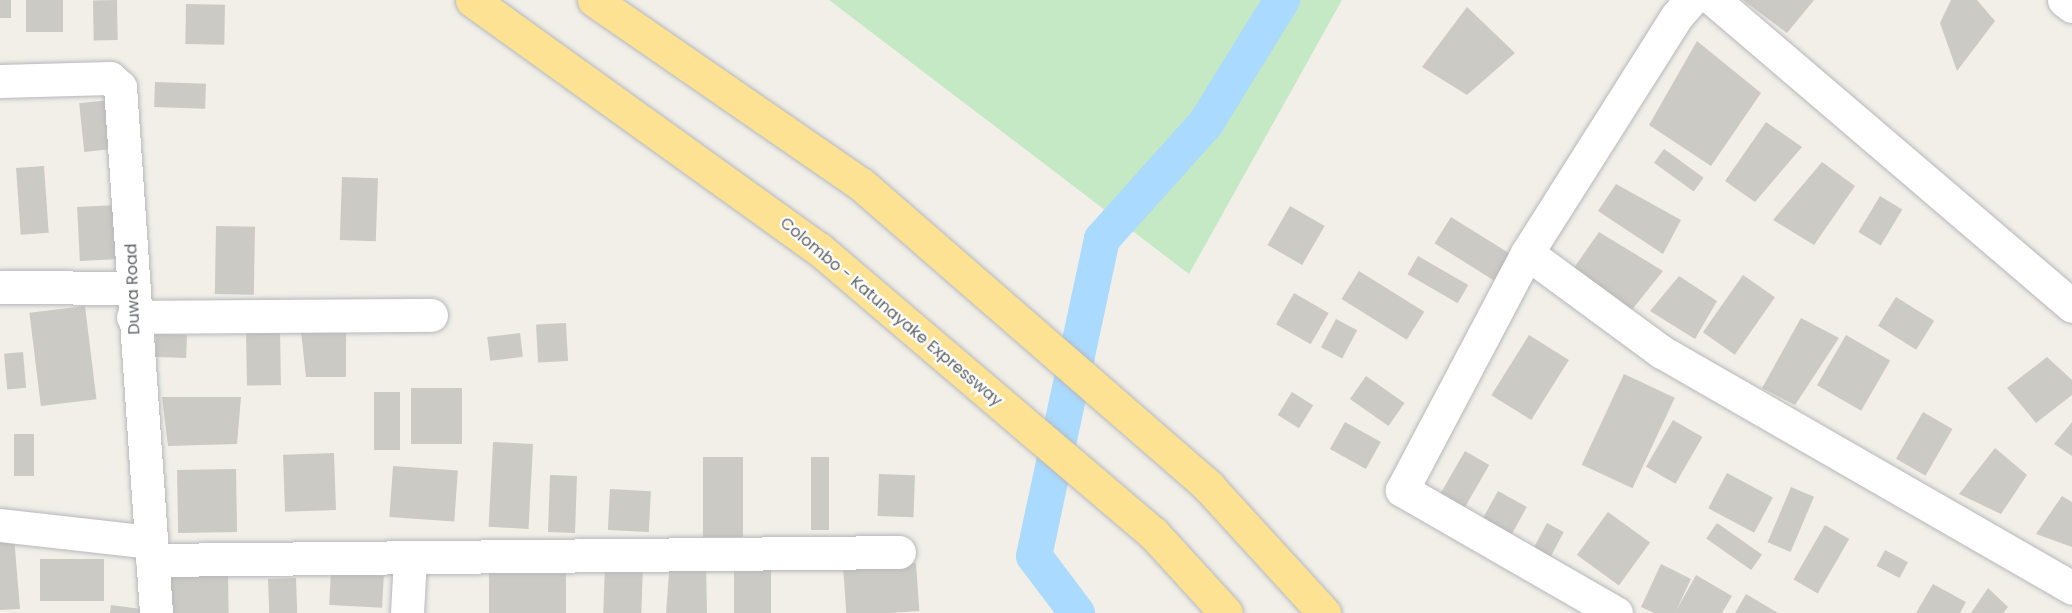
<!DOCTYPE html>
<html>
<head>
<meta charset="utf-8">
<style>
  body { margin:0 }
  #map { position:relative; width:2072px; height:613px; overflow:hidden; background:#f1efe8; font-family:Poppins,sans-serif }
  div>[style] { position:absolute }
  .green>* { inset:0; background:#c5e8c5 }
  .canal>* { height:36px; margin:-18px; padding:0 18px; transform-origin:18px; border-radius:18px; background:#aadaff }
  .building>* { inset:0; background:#cccac5; transform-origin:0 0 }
  .roads { filter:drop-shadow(0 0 2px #b5b8bc) drop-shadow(0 0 2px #b5b8bc) }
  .street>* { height:33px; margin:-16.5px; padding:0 16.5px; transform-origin:16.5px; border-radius:16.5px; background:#fff }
  .highway>* { height:33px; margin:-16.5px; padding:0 16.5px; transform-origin:16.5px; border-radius:16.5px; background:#fde293 }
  span { translate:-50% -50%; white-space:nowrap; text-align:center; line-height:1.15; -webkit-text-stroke:4.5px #fff; paint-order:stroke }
  .street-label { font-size:16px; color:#5f6368 }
</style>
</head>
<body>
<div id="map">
  <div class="green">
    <i style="clip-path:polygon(829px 0,1342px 0,1189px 274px)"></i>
  </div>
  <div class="canal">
    <i style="left:1077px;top:613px;width:71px;rotate:-127deg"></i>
    <i style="left:1034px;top:556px;width:324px;rotate:-77.9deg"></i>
    <i style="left:1102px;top:239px;width:156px;rotate:-48.1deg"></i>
    <i style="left:1206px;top:123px;width:145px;rotate:-58.3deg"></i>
  </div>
  <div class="building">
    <i style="left:0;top:0;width:11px;height:18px"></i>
    <i style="left:26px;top:0;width:37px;height:32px"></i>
    <i style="left:117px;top:0;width:40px;height:24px;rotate:89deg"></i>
    <i style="clip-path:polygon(1743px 0,1814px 0,1787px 33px)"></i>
    <i style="clip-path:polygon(1951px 0,1977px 0,1995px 21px,1957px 71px,1940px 23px)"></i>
    <i style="left:186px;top:4px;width:39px;height:40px;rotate:1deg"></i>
    <i style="clip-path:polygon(1467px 7px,1515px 53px,1467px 95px,1422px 67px)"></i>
    <i style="clip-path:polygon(1697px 41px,1761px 93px,1711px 166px,1649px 125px)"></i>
    <i style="left:155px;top:82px;width:51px;height:25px;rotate:2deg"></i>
    <i style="left:110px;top:100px;width:49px;height:31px;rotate:84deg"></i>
    <i style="clip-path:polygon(1766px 122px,1802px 147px,1755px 202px,1725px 181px)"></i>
    <i style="left:1664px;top:149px;width:49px;height:17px;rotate:36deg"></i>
    <i style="clip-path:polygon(1822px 162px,1855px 186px,1814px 245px,1773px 220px)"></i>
    <i style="left:44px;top:166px;width:67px;height:28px;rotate:86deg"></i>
    <i style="left:342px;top:177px;width:36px;height:63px;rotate:2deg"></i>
    <i style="clip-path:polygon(1616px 184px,1681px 220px,1663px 254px,1598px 211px)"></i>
    <i style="left:1880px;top:196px;width:26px;height:42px;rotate:31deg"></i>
    <i style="left:117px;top:205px;width:54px;height:40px;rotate:87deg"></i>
    <i style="left:1290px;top:206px;width:40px;height:45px;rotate:30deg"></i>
    <i style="left:1451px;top:217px;width:70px;height:31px;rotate:32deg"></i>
    <i style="left:216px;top:226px;width:39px;height:68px;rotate:1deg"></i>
    <i style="clip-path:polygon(1599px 232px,1663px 271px,1627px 316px,1571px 272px)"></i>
    <i style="left:1418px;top:256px;width:58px;height:21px;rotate:30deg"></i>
    <i style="left:1359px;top:271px;width:77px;height:33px;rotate:32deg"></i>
    <i style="left:1743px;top:275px;width:39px;height:70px;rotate:35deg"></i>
    <i style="clip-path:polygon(1679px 276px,1717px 301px,1695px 339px,1650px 311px)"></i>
    <i style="left:1294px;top:293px;width:40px;height:36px;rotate:30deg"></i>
    <i style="left:1896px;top:297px;width:45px;height:34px;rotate:32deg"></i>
    <i style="left:85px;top:306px;width:94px;height:56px;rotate:83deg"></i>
    <i style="clip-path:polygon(1801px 318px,1839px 338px,1795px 405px,1762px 388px)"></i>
    <i style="left:1336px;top:319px;width:24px;height:32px;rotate:28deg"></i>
    <i style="left:566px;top:323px;width:38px;height:30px;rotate:87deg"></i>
    <i style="left:280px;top:330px;width:55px;height:34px;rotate:89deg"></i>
    <i style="clip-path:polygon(301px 331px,346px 333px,346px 377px,306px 377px)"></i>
    <i style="left:520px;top:333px;width:24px;height:33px;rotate:83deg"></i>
    <i style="left:156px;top:334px;width:31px;height:23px;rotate:2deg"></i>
    <i style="left:1529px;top:335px;width:47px;height:71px;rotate:32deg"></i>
    <i style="left:1846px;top:335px;width:51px;height:58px;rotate:30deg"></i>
    <i style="left:23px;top:352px;width:36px;height:19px;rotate:85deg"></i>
    <i style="clip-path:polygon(2047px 357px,2072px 380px,2072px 395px,2036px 423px,2007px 388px)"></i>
    <i style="left:1624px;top:374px;width:56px;height:100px;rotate:25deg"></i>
    <i style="left:1366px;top:376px;width:47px;height:28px;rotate:35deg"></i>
    <i style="left:462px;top:388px;width:56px;height:51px;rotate:90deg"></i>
    <i style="left:374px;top:392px;width:26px;height:58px"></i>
    <i style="left:1292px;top:392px;width:25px;height:27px;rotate:32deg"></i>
    <i style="clip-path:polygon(162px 397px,241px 397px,237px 444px,168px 446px)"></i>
    <i style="left:1923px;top:412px;width:34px;height:54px;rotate:30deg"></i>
    <i style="left:1673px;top:420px;width:34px;height:54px;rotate:30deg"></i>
    <i style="left:1345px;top:422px;width:41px;height:31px;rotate:29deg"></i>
    <i style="clip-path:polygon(2072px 422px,2072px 456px,2054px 444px)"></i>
    <i style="left:14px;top:434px;width:20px;height:42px"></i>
    <i style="left:533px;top:444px;width:85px;height:40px;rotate:93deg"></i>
    <i style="clip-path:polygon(1995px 448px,2027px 475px,2001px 514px,1959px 494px)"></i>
    <i style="left:1465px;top:451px;width:28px;height:54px;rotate:30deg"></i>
    <i style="left:334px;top:453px;width:57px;height:51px;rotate:88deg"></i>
    <i style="left:703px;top:457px;width:40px;height:80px"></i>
    <i style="left:811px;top:457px;width:18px;height:73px"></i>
    <i style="left:393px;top:466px;width:65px;height:51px;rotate:4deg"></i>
    <i style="left:236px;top:469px;width:63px;height:59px;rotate:89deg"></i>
    <i style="left:1727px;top:473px;width:52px;height:40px;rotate:28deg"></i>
    <i style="left:879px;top:474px;width:36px;height:42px;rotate:2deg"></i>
    <i style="left:550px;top:475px;width:27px;height:57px;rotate:2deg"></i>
    <i style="left:1791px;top:487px;width:25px;height:60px;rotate:23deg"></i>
    <i style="left:610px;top:489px;width:41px;height:41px;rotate:3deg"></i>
    <i style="left:1498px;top:491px;width:33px;height:44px;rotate:29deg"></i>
    <i style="clip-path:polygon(2062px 496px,2072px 502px,2072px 547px,2036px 534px)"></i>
    <i style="left:1608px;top:512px;width:52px;height:53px;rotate:36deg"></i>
    <i style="left:1547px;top:523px;width:19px;height:42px;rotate:28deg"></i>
    <i style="left:1717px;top:523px;width:55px;height:19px;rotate:35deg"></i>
    <i style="left:1825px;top:525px;width:28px;height:63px;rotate:30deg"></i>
    <i style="clip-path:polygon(0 536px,14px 537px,20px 609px,0 610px)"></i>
    <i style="left:1885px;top:550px;width:26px;height:18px;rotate:28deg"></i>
    <i style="left:40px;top:559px;width:64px;height:42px"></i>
    <i style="clip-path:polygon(670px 560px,706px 562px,707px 613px,666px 613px)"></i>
    <i style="left:916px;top:563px;width:48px;height:73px;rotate:86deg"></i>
    <i style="left:489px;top:564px;width:77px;height:49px"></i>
    <i style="left:605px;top:564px;width:38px;height:49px;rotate:2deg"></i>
    <i style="left:734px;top:564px;width:37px;height:49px"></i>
    <i style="clip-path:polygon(1661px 564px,1691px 579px,1676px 611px,1696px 575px,1732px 596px,1722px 613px,1654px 613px,1641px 607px)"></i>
    <i style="left:331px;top:570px;width:53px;height:35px;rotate:3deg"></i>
    <i style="left:228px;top:574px;width:39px;height:57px;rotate:89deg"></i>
    <i style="left:296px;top:578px;width:35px;height:28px;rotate:88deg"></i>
    <i style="clip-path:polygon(1933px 584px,1966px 602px,1960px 613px,1916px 613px)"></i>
    <i style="clip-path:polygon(1988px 588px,2008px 607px,2003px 613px,1971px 613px)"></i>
    <i style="clip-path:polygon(1746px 594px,1778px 613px,1735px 613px)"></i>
    <i style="clip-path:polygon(111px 605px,141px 609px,141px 613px,110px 613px)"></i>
  </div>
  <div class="roads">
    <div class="street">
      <i style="left:1714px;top:0;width:471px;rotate:40.5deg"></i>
      <i style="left:2064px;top:0;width:10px;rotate:37deg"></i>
      <i style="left:0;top:81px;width:110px;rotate:-1.6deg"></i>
      <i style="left:110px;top:78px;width:13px;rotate:42deg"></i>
      <i style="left:120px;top:87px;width:527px;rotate:86.08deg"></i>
      <i style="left:1527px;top:253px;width:167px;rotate:36.3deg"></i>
      <i style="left:1662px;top:352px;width:473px;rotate:29.9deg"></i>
      <i style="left:0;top:287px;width:134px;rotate:0.4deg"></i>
      <i style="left:133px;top:317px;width:298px;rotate:-0.4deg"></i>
      <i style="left:0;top:525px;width:152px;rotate:6.4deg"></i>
      <i style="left:152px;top:560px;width:747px;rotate:-0.61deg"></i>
      <i style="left:407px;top:613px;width:56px;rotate:-86.9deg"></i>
      <i style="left:1616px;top:613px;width:247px;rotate:-150.1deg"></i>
      <i style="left:1402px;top:490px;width:268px;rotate:-62.2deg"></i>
      <i style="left:1527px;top:253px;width:280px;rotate:-57.7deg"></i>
      <i style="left:1677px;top:16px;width:21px;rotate:-49deg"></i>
    </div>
    <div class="highway">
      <i style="left:472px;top:0;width:427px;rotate:35.7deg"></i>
      <i style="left:819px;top:249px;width:438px;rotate:40.4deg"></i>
      <i style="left:1153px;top:533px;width:108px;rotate:47.6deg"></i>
      <i style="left:594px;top:0;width:324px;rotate:34.6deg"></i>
      <i style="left:861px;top:184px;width:461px;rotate:41deg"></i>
      <i style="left:1209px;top:487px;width:171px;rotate:47.6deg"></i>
    </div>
  </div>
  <div class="street-label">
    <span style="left:133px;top:289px;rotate:-92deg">Duwa Road</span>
    <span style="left:891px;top:312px;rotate:40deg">Colombo - Katunayake Expressway</span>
  </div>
</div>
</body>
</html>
